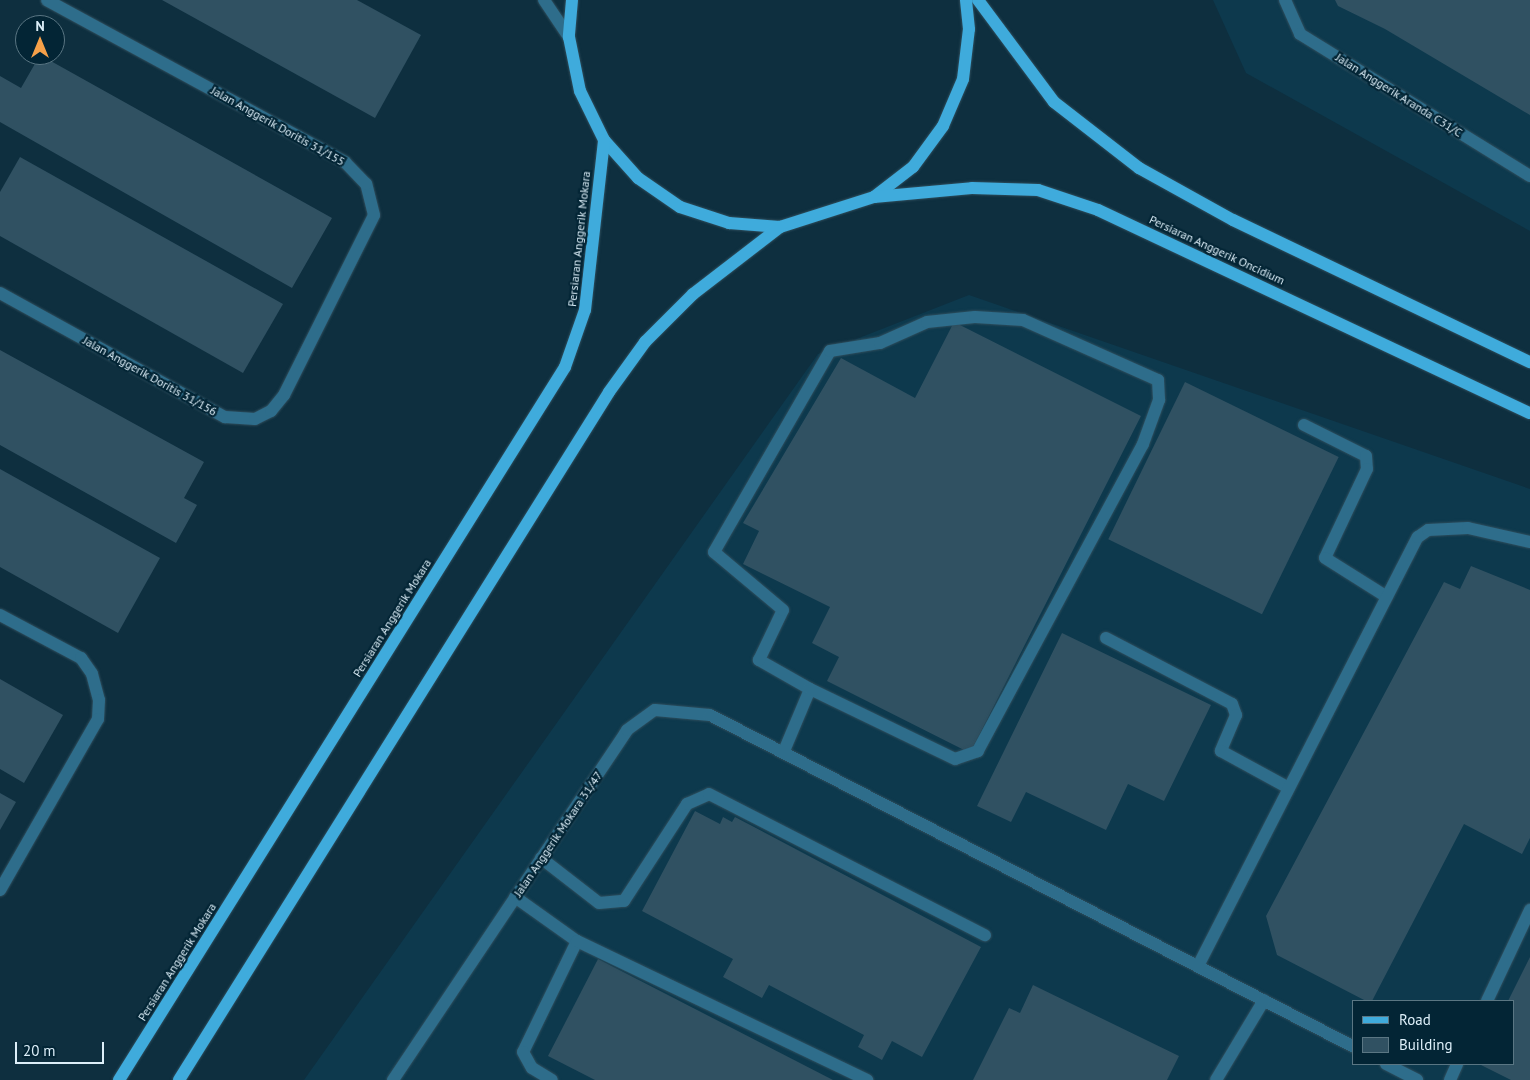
<!DOCTYPE html>
<html>
<head>
<meta charset="utf-8">
<style>
  body { margin:0 }
  #map { position:relative; width:1530px; height:1080px; overflow:hidden; background:#0e2f3f; font-family:"PT Sans",sans-serif }
  div>[style] { position:absolute }
  .built>* { inset:0; background:#0d394d }
  .building>* { inset:0; background:#305162; transform-origin:0 0 }
  .roads { filter:drop-shadow(0 0 1px #2f4e5d) drop-shadow(0 0 1px #2f4e5d) }
  .minor>* { height:12px; margin:-6px; padding:0 6px; transform-origin:6px; border-radius:6px; background:#2e6d8b }
  .major>* { height:12px; margin:-6px; padding:0 6px; transform-origin:6px; border-radius:6px; background:#3fabdc }
  span { translate:-50% -50%; white-space:nowrap; text-align:center; line-height:1.15; -webkit-text-stroke:4.5px #032535; paint-order:stroke }
  .street-label { font-size:12px; color:#ddeff9 }
  .legend { position:absolute; left:1352px; top:1000px; width:162px; height:65px; box-sizing:border-box; background:#032535; border:1px solid #5a7683; margin:0; padding:6px 9px; list-style:none; font-size:15px; color:#ddeff9 }
  .legend li { display:flex; align-items:center; gap:10px; height:25px }
  .legend b { width:25px; border:1px solid #5a7683 }
  .north { position:absolute; left:15px; top:15px; width:50px; height:50px; box-sizing:border-box; background:#032535; border:1px solid #5a7683; border-radius:50%; rotate:0deg; font-size:14px; font-weight:700; line-height:20px; text-align:center; color:#ddeff9 }
  .north::after { content:''; display:block; margin:auto; width:18px; height:22px; background:#f7a149; clip-path:polygon(50% 0,100% 100%,50% 72%,0 100%) }
  .scale { position:absolute; left:15px; top:1042px; width:89px; height:22px; box-sizing:border-box; border:2px solid #ddeff9; border-top:0; padding-left:6px; font-size:15px; line-height:18px; white-space:nowrap; color:#ddeff9; -webkit-text-stroke:4px #032535; paint-order:stroke }
</style>
</head>
<body>
<div id="map">
  <div class="built">
    <i style="clip-path:polygon(1213px 0,1530px 0,1530px 231px,1246px 73px)"></i>
    <i style="clip-path:polygon(evenodd,969px 295px,1530px 489px,1530px 1080px,304px 1080px,818px 354px,969px 295px,1354px 1001px,1514px 1001px,1514px 1064px,1354px 1064px,1354px 1001px)"></i>
  </div>
  <div class="building">
    <i style="clip-path:polygon(162px 0,357px 0,421px 35px,375px 118px)"></i>
    <i style="clip-path:polygon(1335px 0,1530px 0,1530px 115px,1385px 29px,1338px 6px)"></i>
    <i style="clip-path:polygon(40px 55px,332px 218px,292px 288px,0 122px,0 76px,21px 88px)"></i>
    <i style="clip-path:polygon(20px 157px,283px 304px,243px 373px,0 236px,0 192px)"></i>
    <i style="clip-path:polygon(954px 322px,1141px 416px,970px 753px,827px 681px,839px 657px,812px 643px,830px 607px,743px 564px,759px 531px,743px 523px,841px 358px,915px 398px)"></i>
    <i style="clip-path:polygon(0 350px,204px 462px,184px 498px,197px 505px,176px 543px,0 445px)"></i>
    <i style="left:1185px;top:382px;width:171px;height:175px;rotate:26deg"></i>
    <i style="clip-path:polygon(0 469px,160px 558px,118px 633px,0 567px)"></i>
    <i style="clip-path:polygon(1471px 566px,1530px 590px,1530px 838px,1522px 854px,1464px 824px,1372px 1001px,1366px 1001px,1277px 955px,1266px 916px,1444px 582px,1460px 589px)"></i>
    <i style="clip-path:polygon(1062px 633px,1211px 705px,1164px 801px,1128px 784px,1106px 830px,1026px 792px,1011px 822px,977px 806px)"></i>
    <i style="clip-path:polygon(0 679px,63px 715px,24px 783px,0 769px)"></i>
    <i style="clip-path:polygon(0 793px,16px 802px,0 830px)"></i>
    <i style="clip-path:polygon(695px 811px,720px 824px,723px 817px,732px 822px,735px 817px,981px 947px,922px 1057px,892px 1041px,882px 1060px,858px 1047px,864px 1035px,769px 985px,762px 998px,723px 977px,733px 959px,642px 911px)"></i>
    <i style="clip-path:polygon(1530px 957px,1530px 1080px,1511px 1080px,1481px 1065px,1514px 1064px,1514px 1001px,1508px 1001px)"></i>
    <i style="clip-path:polygon(598px 959px,833px 1080px,595px 1080px,548px 1056px)"></i>
    <i style="clip-path:polygon(1033px 985px,1179px 1056px,1167px 1080px,973px 1080px,1009px 1008px,1020px 1013px)"></i>
  </div>
  <div class="roads">
    <div class="minor">
      <i style="left:544px;top:0;width:45px;rotate:56deg"></i>
      <i style="left:1285px;top:0;width:37px;rotate:66deg"></i>
      <i style="left:1300px;top:34px;width:270px;rotate:31.7deg"></i>
      <i style="left:0;top:293px;width:257px;rotate:28.9deg"></i>
      <i style="left:225px;top:417px;width:30px;rotate:4deg"></i>
      <i style="left:255px;top:419px;width:18px;rotate:-27deg"></i>
      <i style="left:271px;top:411px;width:21px;rotate:-51deg"></i>
      <i style="left:284px;top:395px;width:201px;rotate:-63.4deg"></i>
      <i style="left:374px;top:215px;width:32px;rotate:-104deg"></i>
      <i style="left:366px;top:184px;width:30px;rotate:-134deg"></i>
      <i style="left:345px;top:162px;width:339px;rotate:-151.5deg"></i>
      <i style="left:1304px;top:425px;width:69px;rotate:26.6deg"></i>
      <i style="left:1366px;top:456px;width:13px;rotate:86deg"></i>
      <i style="left:1367px;top:469px;width:98px;rotate:115.3deg"></i>
      <i style="left:1325px;top:558px;width:73px;rotate:32.2deg"></i>
      <i style="left:0;top:615px;width:92px;rotate:28deg"></i>
      <i style="left:81px;top:658px;width:19px;rotate:55deg"></i>
      <i style="left:92px;top:674px;width:27px;rotate:75deg"></i>
      <i style="left:99px;top:700px;width:19px;rotate:93deg"></i>
      <i style="left:98px;top:719px;width:197px;rotate:119.8deg"></i>
      <i style="left:1106px;top:638px;width:142px;rotate:27.6deg"></i>
      <i style="left:1232px;top:704px;width:12px;rotate:70deg"></i>
      <i style="left:1236px;top:715px;width:39px;rotate:113deg"></i>
      <i style="left:1221px;top:751px;width:77px;rotate:28.6deg"></i>
      <i style="left:784px;top:751px;width:67px;rotate:-67.2deg"></i>
      <i style="left:810px;top:689px;width:59px;rotate:-150.4deg"></i>
      <i style="left:759px;top:660px;width:55px;rotate:-64.4deg"></i>
      <i style="left:783px;top:610px;width:90px;rotate:-140deg"></i>
      <i style="left:714px;top:552px;width:232px;rotate:-60deg"></i>
      <i style="left:830px;top:351px;width:51px;rotate:-9.1deg"></i>
      <i style="left:880px;top:343px;width:51px;rotate:-24.1deg"></i>
      <i style="left:927px;top:322px;width:48px;rotate:-5.9deg"></i>
      <i style="left:975px;top:317px;width:48px;rotate:3.6deg"></i>
      <i style="left:1023px;top:320px;width:148px;rotate:24deg"></i>
      <i style="left:1158px;top:380px;width:20px;rotate:87deg"></i>
      <i style="left:1159px;top:400px;width:47px;rotate:110deg"></i>
      <i style="left:1143px;top:444px;width:349px;rotate:118.3deg"></i>
      <i style="left:978px;top:751px;width:24px;rotate:161deg"></i>
      <i style="left:955px;top:759px;width:161px;rotate:-154.2deg"></i>
      <i style="left:541px;top:858px;width:73px;rotate:37.8deg"></i>
      <i style="left:599px;top:903px;width:25px;rotate:-5deg"></i>
      <i style="left:624px;top:901px;width:116px;rotate:-57deg"></i>
      <i style="left:687px;top:804px;width:24px;rotate:-24deg"></i>
      <i style="left:709px;top:794px;width:310px;rotate:27.1deg"></i>
      <i style="left:515px;top:897px;width:76px;rotate:35.4deg"></i>
      <i style="left:577px;top:941px;width:123px;rotate:115.9deg"></i>
      <i style="left:523px;top:1052px;width:18px;rotate:61deg"></i>
      <i style="left:532px;top:1068px;width:23px;rotate:31deg"></i>
      <i style="left:577px;top:941px;width:322px;rotate:25.6deg"></i>
      <i style="left:1198px;top:966px;width:482px;rotate:-62.9deg"></i>
      <i style="left:1418px;top:537px;width:12px;rotate:-35deg"></i>
      <i style="left:1428px;top:530px;width:40px;rotate:-2.9deg"></i>
      <i style="left:1468px;top:528px;width:64px;rotate:12.7deg"></i>
      <i style="left:1487px;top:1001px;width:101px;rotate:-64.7deg"></i>
      <i style="left:1386px;top:1064px;width:35px;rotate:27deg"></i>
      <i style="left:393px;top:1080px;width:421px;rotate:-56.2deg"></i>
      <i style="left:627px;top:730px;width:34px;rotate:-36deg"></i>
      <i style="left:655px;top:710px;width:55px;rotate:5.2deg"></i>
      <i style="left:710px;top:715px;width:725px;rotate:27.27deg"></i>
      <i style="left:1216px;top:1080px;width:93px;rotate:-59deg"></i>
      <i style="left:1450px;top:1080px;width:17px;rotate:-66deg"></i>
    </div>
    <div class="major">
      <i style="left:572px;top:0;width:37px;rotate:95deg"></i>
      <i style="left:569px;top:37px;width:55px;rotate:78.5deg"></i>
      <i style="left:580px;top:91px;width:55px;rotate:63.9deg"></i>
      <i style="left:604px;top:140px;width:51px;rotate:48.2deg"></i>
      <i style="left:638px;top:178px;width:51px;rotate:34.6deg"></i>
      <i style="left:680px;top:207px;width:52px;rotate:18.1deg"></i>
      <i style="left:729px;top:223px;width:51px;rotate:4.5deg"></i>
      <i style="left:780px;top:227px;width:99px;rotate:-17.7deg"></i>
      <i style="left:874px;top:197px;width:49px;rotate:-37.6deg"></i>
      <i style="left:913px;top:167px;width:51px;rotate:-53.8deg"></i>
      <i style="left:943px;top:126px;width:51px;rotate:-66.9deg"></i>
      <i style="left:963px;top:79px;width:50px;rotate:-83.2deg"></i>
      <i style="left:969px;top:29px;width:29px;rotate:-96deg"></i>
      <i style="left:978px;top:0;width:127px;rotate:53.3deg"></i>
      <i style="left:1054px;top:102px;width:108px;rotate:37.8deg"></i>
      <i style="left:1139px;top:168px;width:107px;rotate:29deg"></i>
      <i style="left:1233px;top:220px;width:329px;rotate:25.6deg"></i>
      <i style="left:874px;top:197px;width:98px;rotate:-5.2deg"></i>
      <i style="left:972px;top:188px;width:66px;rotate:1.7deg"></i>
      <i style="left:1038px;top:190px;width:63px;rotate:18.4deg"></i>
      <i style="left:1098px;top:210px;width:477px;rotate:25.2deg"></i>
      <i style="left:119px;top:1080px;width:841px;rotate:-57.97deg"></i>
      <i style="left:565px;top:367px;width:60px;rotate:-70.7deg"></i>
      <i style="left:585px;top:310px;width:171px;rotate:-83.6deg"></i>
      <i style="left:179px;top:1080px;width:811px;rotate:-57.99deg"></i>
      <i style="left:609px;top:392px;width:62px;rotate:-54.2deg"></i>
      <i style="left:645px;top:342px;width:68px;rotate:-45deg"></i>
      <i style="left:693px;top:294px;width:110px;rotate:-37.6deg"></i>
    </div>
  </div>
  <div class="street-label">
    <span style="left:1399px;top:95px;rotate:32deg">Jalan Anggerik Aranda C31/C</span>
    <span style="left:278px;top:126px;rotate:29deg">Jalan Anggerik Doritis 31/155</span>
    <span style="left:579px;top:239px;rotate:-84deg">Persiaran Anggerik Mokara</span>
    <span style="left:1217px;top:250px;rotate:25deg">Persiaran Anggerik Oncidium</span>
    <span style="left:150px;top:376px;rotate:29deg">Jalan Anggerik Doritis 31/156</span>
    <span style="left:392px;top:618px;rotate:-58deg">Persiaran Anggerik Mokara</span>
    <span style="left:558px;top:834px;rotate:-56deg">Jalan Anggerik Mokara 31/47</span>
    <span style="left:177px;top:962px;rotate:-58deg">Persiaran Anggerik Mokara</span>
  </div>
  <ul class="legend">
  <li><b style="height:6px;background:#3fabdc"></b>Road</li>
  <li><b style="height:14px;background:#305162"></b>Building</li>
  </ul>
  <div class="north">N</div>
  <div class="scale">20 m</div>
</div>
</body>
</html>
